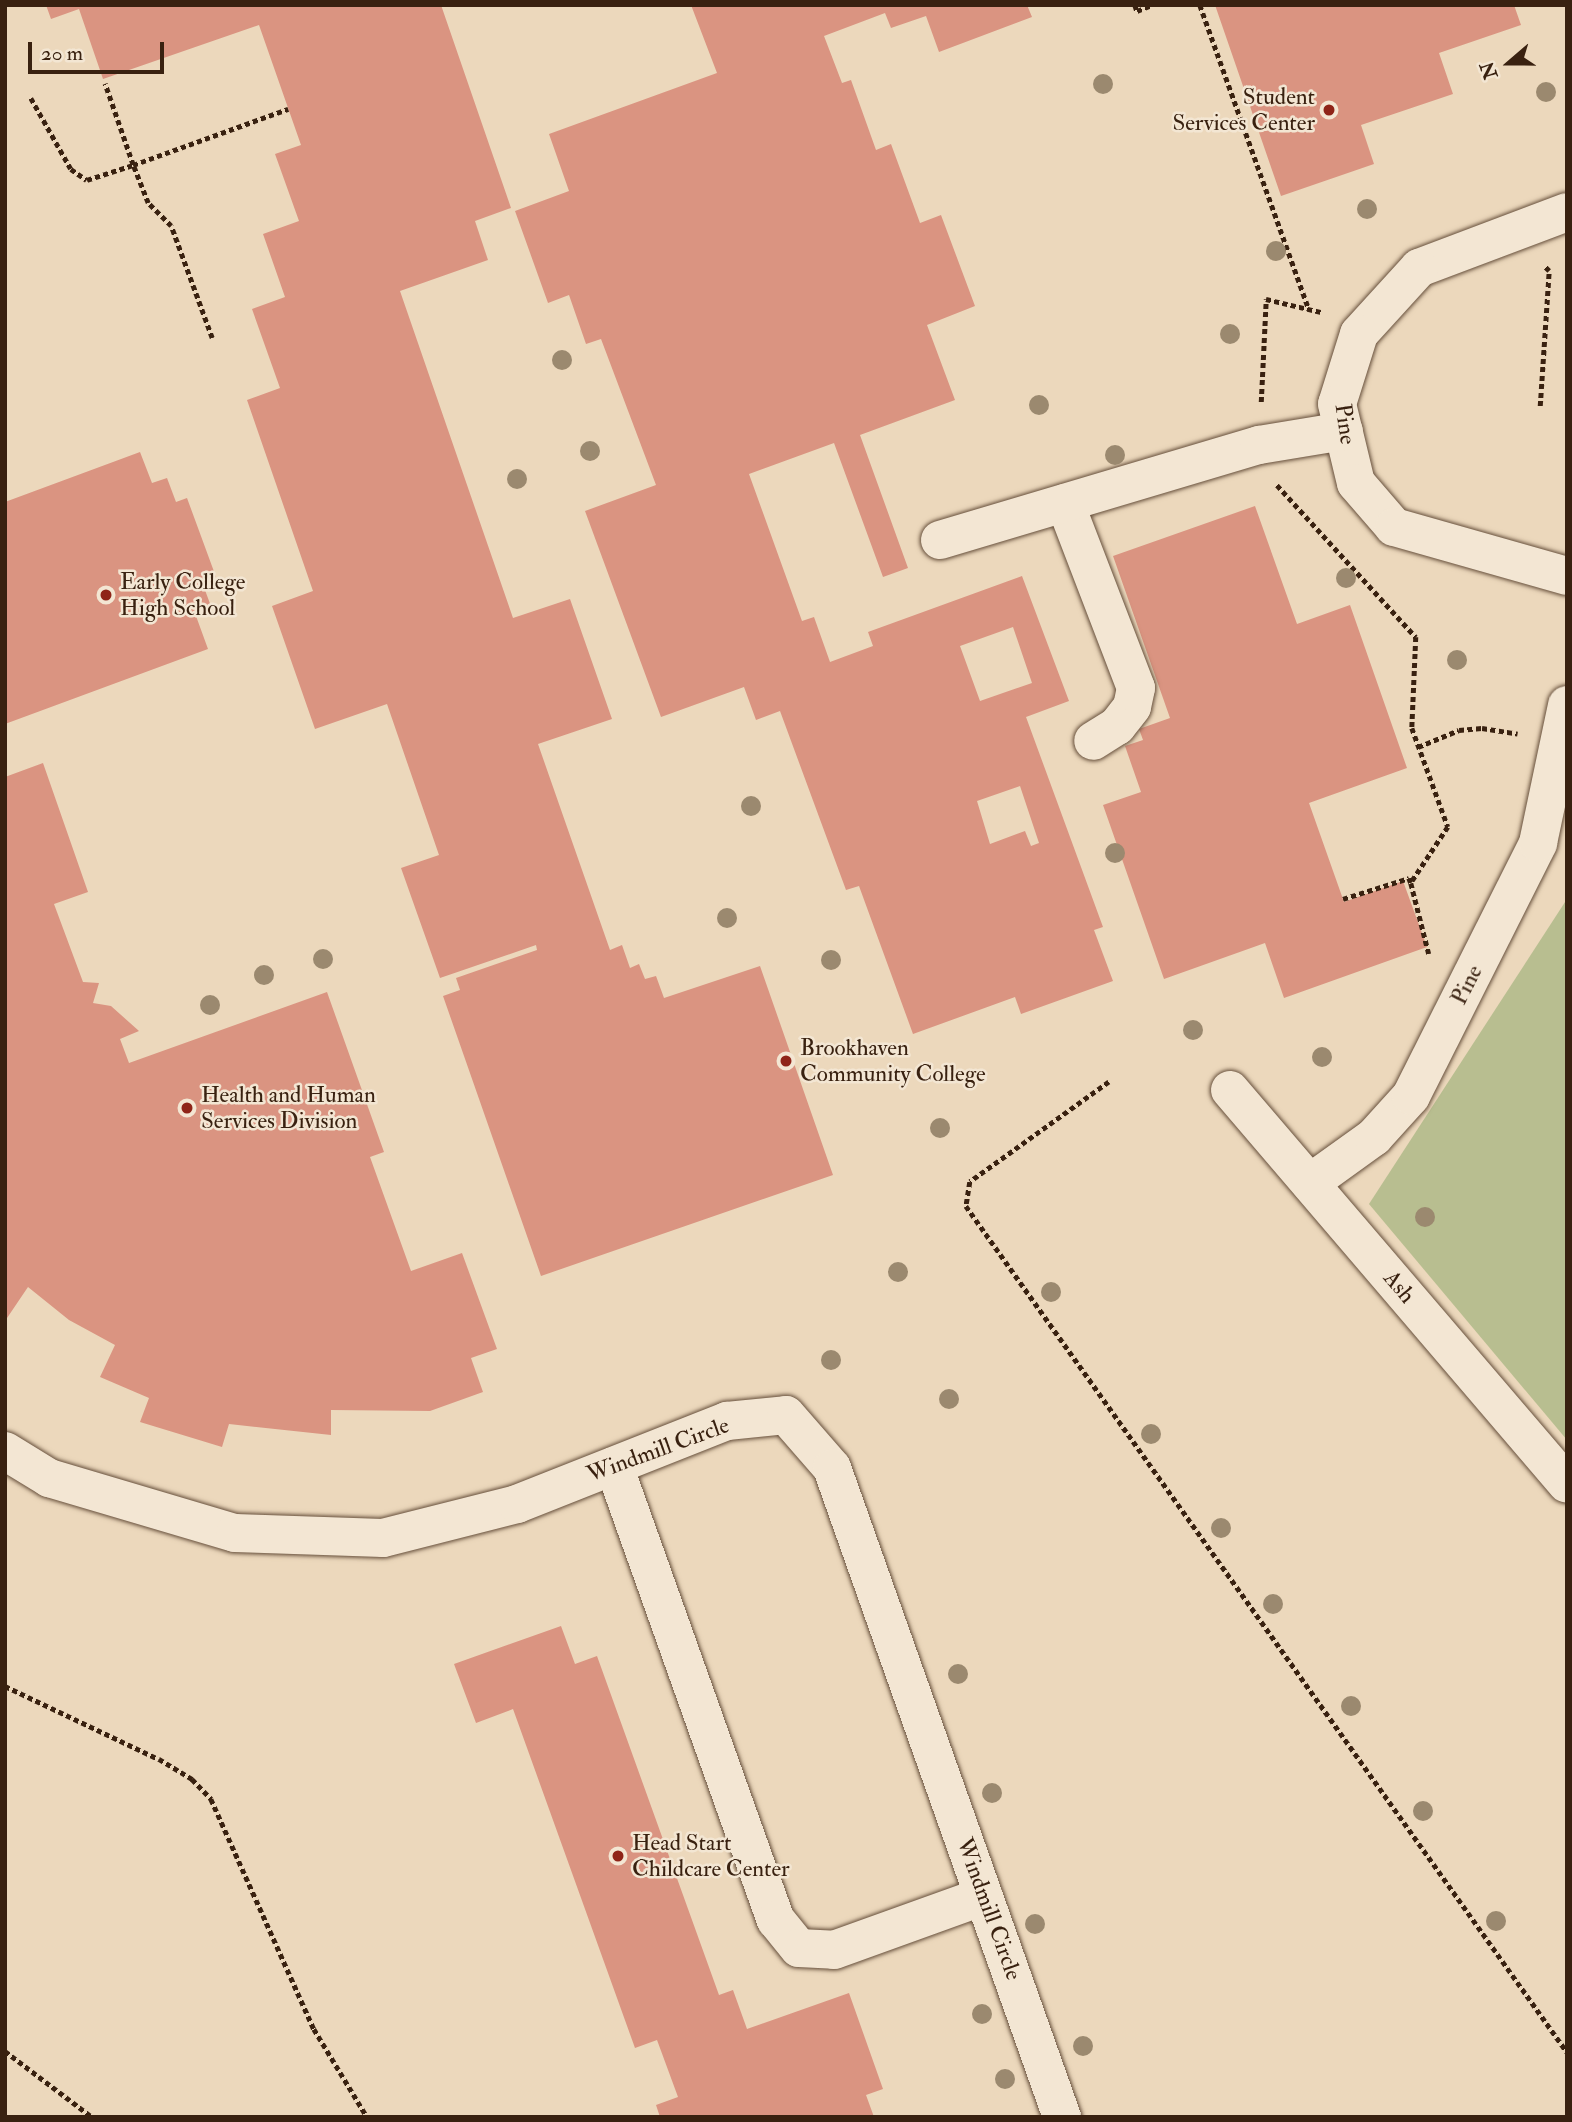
<!DOCTYPE html>
<html>
<head>
<meta charset="utf-8">
<style>
  body { margin:0 }
  #map { position:relative; width:1572px; height:2122px; overflow:hidden; background:#ecd8bc; font-family:"IM FELL Double Pica",serif }
  div>[style] { position:absolute }
  .green>* { inset:0; background:#b8be90 }
  .building>* { inset:0; background:#da9481 }
  .path>* { height:4.5px; margin-top:-2.25px; transform-origin:0; background:repeating-linear-gradient(90deg,#392110 0 5px,transparent 0 8.5px) }
  .roads { filter:drop-shadow(0 0 2px #664f3b) drop-shadow(0 0 2px #664f3b) }
  .minor>* { height:38px; margin:-19px; padding:0 19px; transform-origin:19px; border-radius:19px; background:#f3e6d3 }
  .trees>* { width:20px; height:20px; margin:-10px; border-radius:50%; background:#9b896f }
  .dots>* { width:19px; height:19px; translate:-50% -50%; box-sizing:border-box; border:4px solid #f3e6d3; border-radius:50% }
  span { translate:-50% -50%; white-space:nowrap; text-align:center; line-height:1.15; -webkit-text-stroke:5px #f3e6d3; paint-order:stroke }
  .poi-label { font-size:23px; color:#392110 }
  .right { translate:-100% -50%; text-align:right }
  .left { translate:0 -50%; text-align:left }
  .street-label { font-size:23px; color:#392110 }
  .frame { position:absolute; inset:0; border:7px solid #392110; pointer-events:none }
  .north { position:absolute; left:1474px; top:28px; width:70px; height:70px; -webkit-text-stroke:5px #f3e6d3; paint-order:stroke; rotate:250deg; font-size:19px; font-weight:700; line-height:28px; text-align:center; color:#392110 }
  .north::after { content:''; display:block; margin:auto; width:24px; height:32px; background:#392110; clip-path:polygon(50% 0,100% 100%,50% 72%,0 100%) }
  .scale { position:absolute; left:28px; top:42px; width:136px; height:32px; box-sizing:border-box; border:4px solid #392110; border-top:0; padding-left:9px; font-size:21px; line-height:24px; white-space:nowrap; color:#392110; -webkit-text-stroke:5px #f3e6d3; paint-order:stroke }
</style>
</head>
<body>
<div id="map">
  <div class="green">
    <i style="clip-path:polygon(1567px 899px,1567px 1440px,1369px 1204px)"></i>
  </div>
  <div class="building">
    <i style="clip-path:polygon(46px 5px,441px 5px,511px 208px,475px 221px,488px 260px,400px 291px,513px 618px,570px 599px,612px 719px,538px 744px,610px 950px,622px 945px,630px 968px,639px 964px,645px 979px,656px 976px,664px 998px,760px 966px,833px 1175px,541px 1276px,443px 996px,460px 990px,456px 978px,537px 950px,536px 945px,440px 978px,401px 868px,439px 855px,387px 704px,315px 729px,272px 606px,313px 591px,247px 400px,280px 388px,252px 309px,285px 297px,263px 234px,299px 221px,275px 154px,301px 145px,259px 25px,103px 79px,79px 9px,51px 19px)"></i>
    <i style="clip-path:polygon(evenodd,691px 5px,1027px 5px,1032px 17px,939px 52px,926px 16px,891px 28px,885px 13px,824px 36px,842px 83px,851px 80px,876px 150px,891px 144px,920px 223px,941px 215px,975px 306px,927px 325px,955px 400px,860px 435px,908px 568px,883px 577px,834px 443px,749px 474px,802px 621px,814px 617px,830px 662px,873px 646px,868px 632px,1022px 576px,1069px 701px,1026px 717px,1103px 927px,1094px 930px,1113px 981px,1021px 1014px,1015px 997px,913px 1034px,859px 886px,846px 890px,780px 711px,756px 720px,744px 687px,661px 717px,585px 511px,656px 485px,601px 339px,586px 344px,569px 295px,548px 303px,515px 211px,569px 191px,549px 134px,717px 73px,691px 5px,1013px 627px,1032px 683px,980px 701px,960px 646px,1013px 627px,691px 5px,1020px 786px,1039px 843px,1031px 846px,1025px 831px,990px 844px,977px 801px,1020px 786px)"></i>
    <i style="clip-path:polygon(1215px 5px,1514px 5px,1521px 25px,1439px 53px,1453px 94px,1361px 125px,1374px 164px,1281px 196px)"></i>
    <i style="clip-path:polygon(140px 452px,152px 483px,167px 478px,176px 502px,187px 498px,216px 577px,202px 582px,212px 609px,196px 616px,208px 649px,5px 724px,5px 502px)"></i>
    <i style="clip-path:polygon(1255px 506px,1297px 624px,1350px 605px,1407px 768px,1309px 803px,1344px 902px,1403px 881px,1427px 947px,1284px 998px,1265px 943px,1164px 979px,1103px 805px,1141px 792px,1125px 746px,1143px 740px,1139px 729px,1170px 718px,1113px 556px)"></i>
    <i style="clip-path:polygon(43px 763px,88px 892px,54px 904px,83px 982px,99px 983px,93px 1003px,111px 1006px,139px 1031px,120px 1039px,129px 1063px,327px 992px,384px 1152px,370px 1157px,411px 1271px,462px 1253px,497px 1349px,471px 1358px,483px 1392px,430px 1411px,331px 1410px,331px 1435px,229px 1424px,222px 1447px,140px 1422px,149px 1398px,100px 1377px,115px 1345px,69px 1320px,28px 1287px,5px 1321px,5px 777px)"></i>
    <i style="clip-path:polygon(561px 1626px,575px 1664px,597px 1656px,719px 1995px,733px 1990px,747px 2029px,849px 1993px,883px 2089px,866px 2095px,874px 2117px,660px 2117px,656px 2105px,678px 2097px,657px 2040px,635px 2048px,513px 1709px,476px 1723px,454px 1664px)"></i>
  </div>
  <div class="path">
    <i style="left:1135px;top:5px;width:6px;rotate:72deg"></i>
    <i style="left:1137px;top:11px;width:16px;rotate:-22deg"></i>
    <i style="left:1200px;top:5px;width:324px;rotate:70.3deg"></i>
    <i style="left:31px;top:98px;width:81px;rotate:60.6deg"></i>
    <i style="left:71px;top:169px;width:19px;rotate:35deg"></i>
    <i style="left:87px;top:180px;width:48px;rotate:-18.1deg"></i>
    <i style="left:133px;top:165px;width:86px;rotate:-109.1deg"></i>
    <i style="left:212px;top:338px;width:119px;rotate:-110.1deg"></i>
    <i style="left:171px;top:226px;width:33px;rotate:-135deg"></i>
    <i style="left:148px;top:203px;width:41px;rotate:-111.5deg"></i>
    <i style="left:133px;top:165px;width:165px;rotate:-19.9deg"></i>
    <i style="left:1261px;top:402px;width:103px;rotate:-87.2deg"></i>
    <i style="left:1266px;top:299px;width:57px;rotate:13.3deg"></i>
    <i style="left:1540px;top:406px;width:135px;rotate:-86.2deg"></i>
    <i style="left:1549px;top:271px;width:7px;rotate:-135deg"></i>
    <i style="left:1277px;top:485px;width:206px;rotate:47.6deg"></i>
    <i style="left:1416px;top:637px;width:91px;rotate:92.5deg"></i>
    <i style="left:1412px;top:728px;width:105px;rotate:70deg"></i>
    <i style="left:1448px;top:827px;width:67px;rotate:123.5deg"></i>
    <i style="left:1411px;top:883px;width:73px;rotate:75.8deg"></i>
    <i style="left:1418px;top:747px;width:44px;rotate:-22.5deg"></i>
    <i style="left:1459px;top:730px;width:23px;rotate:-5deg"></i>
    <i style="left:1482px;top:728px;width:36px;rotate:9deg"></i>
    <i style="left:1343px;top:899px;width:69px;rotate:-17.7deg"></i>
    <i style="left:1409px;top:878px;width:5px;rotate:68deg"></i>
    <i style="left:1109px;top:1082px;width:171px;rotate:144.3deg"></i>
    <i style="left:970px;top:1182px;width:24px;rotate:99deg"></i>
    <i style="left:966px;top:1206px;width:1038px;rotate:54.61deg"></i>
    <i style="left:5px;top:1686px;width:170px;rotate:25.4deg"></i>
    <i style="left:159px;top:1759px;width:39px;rotate:31deg"></i>
    <i style="left:192px;top:1779px;width:28px;rotate:46deg"></i>
    <i style="left:211px;top:1799px;width:252px;rotate:65.9deg"></i>
    <i style="left:314px;top:2029px;width:103px;rotate:58.9deg"></i>
    <i style="left:5px;top:2051px;width:109px;rotate:37.2deg"></i>
  </div>
  <div class="roads">
    <div class="minor">
      <i style="left:1567px;top:212px;width:158px;rotate:159.3deg"></i>
      <i style="left:1419px;top:268px;width:89px;rotate:132.3deg"></i>
      <i style="left:1359px;top:334px;width:73px;rotate:107.4deg"></i>
      <i style="left:1337px;top:404px;width:81px;rotate:76.5deg"></i>
      <i style="left:1356px;top:483px;width:58px;rotate:49.2deg"></i>
      <i style="left:1394px;top:527px;width:180px;rotate:15.8deg"></i>
      <i style="left:1065px;top:503px;width:198px;rotate:69deg"></i>
      <i style="left:1136px;top:688px;width:19px;rotate:102deg"></i>
      <i style="left:1132px;top:707px;width:24px;rotate:128deg"></i>
      <i style="left:1117px;top:726px;width:28px;rotate:148deg"></i>
      <i style="left:940px;top:540px;width:333px;rotate:-16.6deg"></i>
      <i style="left:1259px;top:445px;width:86px;rotate:-9.4deg"></i>
      <i style="left:1230px;top:1090px;width:518px;rotate:49.46deg"></i>
      <i style="left:1310px;top:1183px;width:79px;rotate:-35.7deg"></i>
      <i style="left:1374px;top:1137px;width:55px;rotate:-47.9deg"></i>
      <i style="left:1411px;top:1096px;width:283px;rotate:-63.3deg"></i>
      <i style="left:1538px;top:843px;width:141px;rotate:-78.1deg"></i>
      <i style="left:5px;top:1451px;width:52px;rotate:31.5deg"></i>
      <i style="left:49px;top:1478px;width:194px;rotate:16.5deg"></i>
      <i style="left:235px;top:1533px;width:148px;rotate:1.9deg"></i>
      <i style="left:383px;top:1538px;width:138px;rotate:-14.2deg"></i>
      <i style="left:517px;top:1504px;width:226px;rotate:-21.6deg"></i>
      <i style="left:727px;top:1421px;width:59px;rotate:-5.8deg"></i>
      <i style="left:786px;top:1415px;width:70px;rotate:49deg"></i>
      <i style="left:832px;top:1468px;width:689px;rotate:70.49deg"></i>
      <i style="left:614px;top:1466px;width:482px;rotate:70.4deg"></i>
      <i style="left:776px;top:1920px;width:36px;rotate:51deg"></i>
      <i style="left:799px;top:1948px;width:35px;rotate:3deg"></i>
      <i style="left:834px;top:1950px;width:159px;rotate:-19.8deg"></i>
    </div>
  </div>
  <div class="trees">
    <i style="left:1103px;top:84px"></i>
    <i style="left:1546px;top:92px"></i>
    <i style="left:1367px;top:209px"></i>
    <i style="left:1276px;top:251px"></i>
    <i style="left:1230px;top:334px"></i>
    <i style="left:562px;top:360px"></i>
    <i style="left:1039px;top:405px"></i>
    <i style="left:590px;top:451px"></i>
    <i style="left:1115px;top:455px"></i>
    <i style="left:517px;top:479px"></i>
    <i style="left:1346px;top:578px"></i>
    <i style="left:1457px;top:660px"></i>
    <i style="left:751px;top:806px"></i>
    <i style="left:1115px;top:853px"></i>
    <i style="left:727px;top:918px"></i>
    <i style="left:323px;top:959px"></i>
    <i style="left:831px;top:960px"></i>
    <i style="left:264px;top:975px"></i>
    <i style="left:210px;top:1005px"></i>
    <i style="left:1193px;top:1030px"></i>
    <i style="left:1322px;top:1057px"></i>
    <i style="left:940px;top:1128px"></i>
    <i style="left:1425px;top:1217px"></i>
    <i style="left:898px;top:1272px"></i>
    <i style="left:1051px;top:1292px"></i>
    <i style="left:831px;top:1360px"></i>
    <i style="left:949px;top:1399px"></i>
    <i style="left:1151px;top:1434px"></i>
    <i style="left:1221px;top:1528px"></i>
    <i style="left:1273px;top:1604px"></i>
    <i style="left:958px;top:1674px"></i>
    <i style="left:1351px;top:1706px"></i>
    <i style="left:992px;top:1793px"></i>
    <i style="left:1423px;top:1811px"></i>
    <i style="left:1496px;top:1921px"></i>
    <i style="left:1035px;top:1924px"></i>
    <i style="left:982px;top:2014px"></i>
    <i style="left:1083px;top:2046px"></i>
    <i style="left:1005px;top:2079px"></i>
  </div>
  <div class="dots">
    <i style="left:1329px;top:110px;background:#8f2418"></i>
    <i style="left:106px;top:595px;background:#8f2418"></i>
    <i style="left:786px;top:1061px;background:#8f2418"></i>
    <i style="left:187px;top:1108px;background:#8f2418"></i>
    <i style="left:618px;top:1856px;background:#8f2418"></i>
  </div>
  <div class="poi-label">
    <span class="right" style="left:1315px;top:110px">Student<br>Services Center</span>
    <span class="left" style="left:120px;top:595px">Early College<br>High School</span>
    <span class="left" style="left:800px;top:1061px">Brookhaven<br>Community College</span>
    <span class="left" style="left:201px;top:1108px">Health and Human<br>Services Division</span>
    <span class="left" style="left:632px;top:1856px">Head Start<br>Childcare Center</span>
  </div>
  <div class="street-label">
    <span style="left:1345px;top:424px;rotate:82deg">Pine</span>
    <span style="left:1467px;top:985px;rotate:-63deg">Pine</span>
    <span style="left:1399px;top:1287px;rotate:50deg">Ash</span>
    <span style="left:658px;top:1450px;rotate:-20deg">Windmill Circle</span>
    <span style="left:989px;top:1909px;rotate:70deg">Windmill Circle</span>
  </div>
  <div class="frame"></div>
  <div class="north">N</div>
  <div class="scale">20 m</div>
</div>
</body>
</html>
